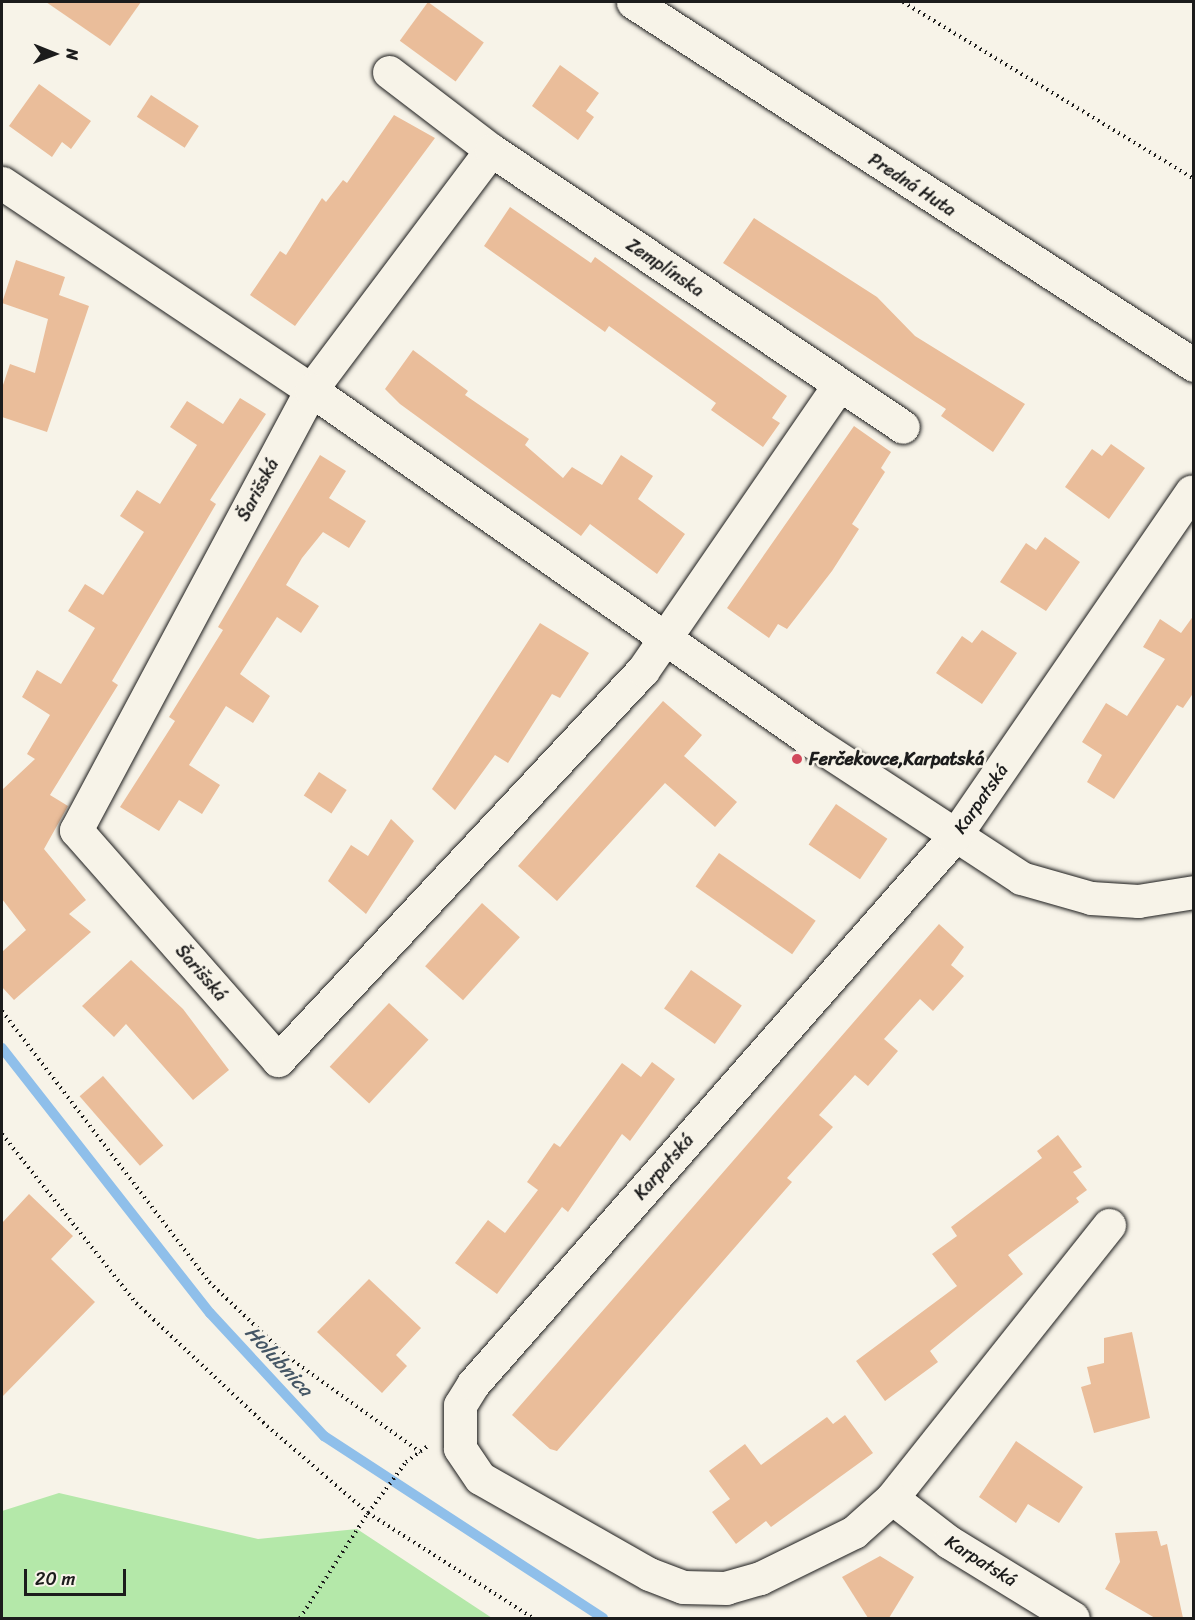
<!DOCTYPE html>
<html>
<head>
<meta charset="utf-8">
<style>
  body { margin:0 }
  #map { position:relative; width:1195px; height:1620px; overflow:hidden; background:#f7f3e8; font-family:Sriracha,sans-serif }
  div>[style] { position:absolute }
  .green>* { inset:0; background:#b4e8a9 }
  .stream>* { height:10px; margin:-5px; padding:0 5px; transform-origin:5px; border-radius:5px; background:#8fbfea }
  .building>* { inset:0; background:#eabd9a; transform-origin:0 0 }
  .path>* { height:4px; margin-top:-2px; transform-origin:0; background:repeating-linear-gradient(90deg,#1c1c1c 0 1.5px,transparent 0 6px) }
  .roads { filter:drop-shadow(0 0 2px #1c1c1c) drop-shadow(0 0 2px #1c1c1c) }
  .minor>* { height:33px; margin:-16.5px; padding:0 16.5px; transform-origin:16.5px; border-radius:16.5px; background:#f7f3e8 }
  .major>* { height:33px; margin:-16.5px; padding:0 16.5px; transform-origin:16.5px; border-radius:16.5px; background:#f7f3e8 }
  .dots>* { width:16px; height:16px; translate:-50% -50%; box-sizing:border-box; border:3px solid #f7f3e8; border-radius:50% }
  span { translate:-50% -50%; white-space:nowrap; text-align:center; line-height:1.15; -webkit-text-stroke:5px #f7f3e8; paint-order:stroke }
  .street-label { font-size:18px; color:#1c1c1c }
  .poi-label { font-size:18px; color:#1c1c1c; font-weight:700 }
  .left { translate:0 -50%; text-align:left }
  .water-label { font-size:20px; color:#445564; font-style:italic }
  .frame { position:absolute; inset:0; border:3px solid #1c1c1c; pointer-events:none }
  .north { position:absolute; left:24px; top:24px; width:60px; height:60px; -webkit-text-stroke:4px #f7f3e8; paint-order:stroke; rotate:91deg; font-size:16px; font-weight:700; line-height:24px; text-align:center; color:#1c1c1c }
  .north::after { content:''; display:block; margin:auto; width:21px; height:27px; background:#1c1c1c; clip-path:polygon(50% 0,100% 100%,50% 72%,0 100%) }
  .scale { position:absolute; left:24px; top:1569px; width:102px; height:27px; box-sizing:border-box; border:3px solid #1c1c1c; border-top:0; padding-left:8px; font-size:18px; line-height:21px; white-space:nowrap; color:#1c1c1c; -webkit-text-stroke:4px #f7f3e8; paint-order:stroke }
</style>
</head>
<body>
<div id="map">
  <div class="green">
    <i style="clip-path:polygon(59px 1493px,258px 1539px,357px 1529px,492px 1618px,2px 1618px,2px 1511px)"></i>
  </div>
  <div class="stream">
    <i style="left:2px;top:1048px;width:337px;rotate:51.9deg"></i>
    <i style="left:210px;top:1313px;width:168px;rotate:47.2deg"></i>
    <i style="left:324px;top:1436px;width:333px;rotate:33.1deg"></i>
  </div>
  <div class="building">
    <i style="clip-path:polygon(46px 2px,141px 2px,110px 46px)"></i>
    <i style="left:428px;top:2px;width:69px;height:48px;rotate:36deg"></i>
    <i style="clip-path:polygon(560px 65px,599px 93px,586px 111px,594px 117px,578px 140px,532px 106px)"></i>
    <i style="clip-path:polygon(39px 84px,91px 121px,71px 149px,62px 142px,52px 157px,9px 126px)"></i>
    <i style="left:151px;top:95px;width:57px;height:26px;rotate:33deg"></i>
    <i style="clip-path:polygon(394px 115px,435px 138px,295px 326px,250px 295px,280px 251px,286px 255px,322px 198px,326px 202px,343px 180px,347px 183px)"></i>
    <i style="clip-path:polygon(510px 207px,591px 263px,595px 257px,787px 396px,772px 418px,780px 423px,763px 447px,711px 410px,716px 403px,609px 326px,605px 332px,484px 246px)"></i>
    <i style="clip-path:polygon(754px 218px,877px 297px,915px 336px,1025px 404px,993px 452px,941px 416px,946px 409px,723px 263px)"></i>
    <i style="clip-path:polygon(16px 260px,65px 277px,59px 295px,89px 306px,47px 432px,2px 417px,2px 388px,10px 364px,35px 373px,48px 319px,2px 303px)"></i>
    <i style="clip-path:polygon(413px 350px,468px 391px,465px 395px,529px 439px,525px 445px,563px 478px,572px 467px,602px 485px,621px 455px,653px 476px,638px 499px,685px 534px,657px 574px,590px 524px,581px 536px,400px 404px,385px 389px)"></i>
    <i style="clip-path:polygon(240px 398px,266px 414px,210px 500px,216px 504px,112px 681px,118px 685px,50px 795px,68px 806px,44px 849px,86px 900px,69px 914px,91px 932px,14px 1000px,2px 987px,2px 952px,26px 930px,2px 899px,2px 790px,35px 759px,27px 754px,50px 715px,22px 697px,37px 670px,61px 684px,95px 628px,68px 611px,85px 584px,103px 595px,144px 532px,120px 516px,137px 490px,160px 504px,197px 445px,170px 427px,187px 401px,223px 424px)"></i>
    <i style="clip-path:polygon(854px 426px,891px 452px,881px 468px,885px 472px,852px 524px,859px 529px,832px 571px,787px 629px,778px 624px,769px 638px,727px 608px)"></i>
    <i style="clip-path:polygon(1111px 444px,1145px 468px,1109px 519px,1065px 487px,1092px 449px,1102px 456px)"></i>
    <i style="clip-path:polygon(320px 455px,346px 471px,329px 498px,366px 521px,349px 548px,323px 532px,302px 558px,286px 585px,319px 606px,301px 633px,277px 617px,240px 674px,270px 696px,253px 723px,226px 706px,189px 765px,220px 785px,202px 814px,179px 800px,159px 831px,120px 807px,175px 721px,169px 717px,223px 630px,218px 627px)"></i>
    <i style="clip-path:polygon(1045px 537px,1080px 562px,1046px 611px,1000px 582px,1026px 543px,1036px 550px)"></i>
    <i style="clip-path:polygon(1194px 615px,1194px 692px,1183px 708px,1177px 705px,1114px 799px,1087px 782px,1102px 755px,1082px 742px,1106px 703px,1127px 716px,1165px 659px,1143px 647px,1160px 619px,1181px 633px)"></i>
    <i style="clip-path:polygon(540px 623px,589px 653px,560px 698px,552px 694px,508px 763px,495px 755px,455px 810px,432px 789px)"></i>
    <i style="clip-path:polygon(982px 630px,1017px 653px,982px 704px,936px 673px,962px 636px,972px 643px)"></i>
    <i style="clip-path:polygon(663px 701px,702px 735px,684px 756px,737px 802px,715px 827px,665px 783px,557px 901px,518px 866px)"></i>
    <i style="left:319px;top:772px;width:33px;height:28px;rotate:33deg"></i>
    <i style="left:836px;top:804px;width:62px;height:49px;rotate:34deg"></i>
    <i style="clip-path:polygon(391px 819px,414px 841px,366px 914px,328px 881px,351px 845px,368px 856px)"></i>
    <i style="left:719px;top:853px;width:118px;height:41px;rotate:35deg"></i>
    <i style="left:482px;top:903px;width:51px;height:85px;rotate:42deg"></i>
    <i style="clip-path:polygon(939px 924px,964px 947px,951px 965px,964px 976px,933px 1011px,920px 999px,884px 1039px,898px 1051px,868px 1086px,855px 1075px,819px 1115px,833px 1127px,787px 1178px,792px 1182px,557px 1451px,550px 1449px,512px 1415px)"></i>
    <i style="clip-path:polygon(131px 960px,183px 1009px,229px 1070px,193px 1100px,126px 1024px,114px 1037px,82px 1006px)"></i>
    <i style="left:691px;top:970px;width:62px;height:47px;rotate:35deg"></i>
    <i style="left:389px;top:1003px;width:54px;height:87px;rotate:43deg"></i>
    <i style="clip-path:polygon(652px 1062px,675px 1079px,630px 1141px,622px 1134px,568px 1212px,562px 1207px,497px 1294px,455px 1263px,488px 1220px,505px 1233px,538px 1190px,527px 1182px,554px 1143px,560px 1147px,622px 1063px,641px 1077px)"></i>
    <i style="left:103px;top:1076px;width:92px;height:31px;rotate:49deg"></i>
    <i style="clip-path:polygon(1058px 1135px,1082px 1167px,1073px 1172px,1087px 1190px,1076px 1198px,1079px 1202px,1008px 1255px,1023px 1274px,930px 1351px,938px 1362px,885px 1401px,856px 1361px,957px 1286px,932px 1254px,957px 1236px,951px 1227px,1042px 1158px,1037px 1151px)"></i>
    <i style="clip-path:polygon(29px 1194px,73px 1236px,51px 1259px,95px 1302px,2px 1397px,2px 1223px)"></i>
    <i style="clip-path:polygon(369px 1279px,421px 1328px,396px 1355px,407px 1366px,382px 1393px,317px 1332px)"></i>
    <i style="clip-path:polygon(1132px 1332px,1150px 1418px,1094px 1433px,1081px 1387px,1091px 1384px,1087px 1367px,1104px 1363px,1104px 1338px)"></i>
    <i style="clip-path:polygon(845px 1415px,873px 1453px,771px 1527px,766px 1521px,736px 1544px,712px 1512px,730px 1499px,709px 1471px,745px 1444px,761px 1465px,827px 1417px,833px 1424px)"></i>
    <i style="clip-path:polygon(1016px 1441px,1083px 1487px,1059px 1523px,1028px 1504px,1016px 1523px,979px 1497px)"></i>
    <i style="clip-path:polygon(1157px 1531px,1161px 1546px,1167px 1544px,1183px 1618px,1155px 1618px,1105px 1589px,1120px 1562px,1115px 1533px)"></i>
    <i style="clip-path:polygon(880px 1556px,914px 1577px,889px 1618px,868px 1618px,842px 1577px)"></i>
  </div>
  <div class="path">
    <i style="left:903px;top:2px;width:341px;rotate:31.3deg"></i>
    <i style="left:2px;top:1011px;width:341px;rotate:52.6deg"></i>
    <i style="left:209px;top:1282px;width:109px;rotate:43.5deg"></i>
    <i style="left:288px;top:1357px;width:163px;rotate:35.7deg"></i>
    <i style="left:2px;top:1134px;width:216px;rotate:51.6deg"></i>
    <i style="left:136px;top:1303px;width:180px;rotate:43.2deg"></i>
    <i style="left:267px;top:1426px;width:133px;rotate:40.7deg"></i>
    <i style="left:368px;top:1513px;width:196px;rotate:32.5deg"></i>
    <i style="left:300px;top:1618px;width:125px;rotate:-57.1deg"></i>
    <i style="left:368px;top:1513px;width:64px;rotate:-53.3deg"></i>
    <i style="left:406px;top:1462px;width:26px;rotate:-36deg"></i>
  </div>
  <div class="roads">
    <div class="minor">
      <i style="left:389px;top:72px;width:128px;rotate:37.4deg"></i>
      <i style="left:491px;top:150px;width:300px;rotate:126.9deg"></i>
      <i style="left:311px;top:390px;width:499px;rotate:118.1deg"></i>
      <i style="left:76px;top:830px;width:306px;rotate:48.7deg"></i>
      <i style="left:278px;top:1060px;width:534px;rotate:-46.9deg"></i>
      <i style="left:643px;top:670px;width:345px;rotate:-55.5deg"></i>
      <i style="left:491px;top:150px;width:496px;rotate:33.9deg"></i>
      <i style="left:2px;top:183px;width:372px;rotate:33.8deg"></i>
      <i style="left:311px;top:390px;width:612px;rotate:35.02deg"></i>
      <i style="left:812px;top:741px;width:250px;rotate:33.2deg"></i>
      <i style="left:1021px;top:878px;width:73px;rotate:15.9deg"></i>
      <i style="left:1091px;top:898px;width:47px;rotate:3.7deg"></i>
      <i style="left:1138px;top:901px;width:57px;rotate:-9.1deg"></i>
      <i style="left:1109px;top:1225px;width:349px;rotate:128.5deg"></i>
      <i style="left:892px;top:1498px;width:51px;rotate:138.2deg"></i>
      <i style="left:854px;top:1532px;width:105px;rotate:153.9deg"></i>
      <i style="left:760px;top:1578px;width:35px;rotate:164deg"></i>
      <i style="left:726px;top:1588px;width:43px;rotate:-178.7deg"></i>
      <i style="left:683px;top:1587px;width:36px;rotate:-159deg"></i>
      <i style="left:649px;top:1574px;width:194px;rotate:-150.4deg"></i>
      <i style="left:480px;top:1478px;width:36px;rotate:-124deg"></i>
      <i style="left:460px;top:1448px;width:43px;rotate:-90deg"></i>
      <i style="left:460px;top:1405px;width:25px;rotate:-58deg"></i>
      <i style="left:473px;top:1384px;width:728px;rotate:-48.67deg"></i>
      <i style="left:954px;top:837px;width:419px;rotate:-55.5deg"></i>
      <i style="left:892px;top:1498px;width:72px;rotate:37.7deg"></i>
      <i style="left:949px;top:1542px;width:145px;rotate:31.5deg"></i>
    </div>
    <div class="major">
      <i style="left:633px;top:2px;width:668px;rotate:32.91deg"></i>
    </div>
  </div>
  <div class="dots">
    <i style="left:797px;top:759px;background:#d1495b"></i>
  </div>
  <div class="street-label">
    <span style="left:912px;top:185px;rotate:33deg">Predná Huta</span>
    <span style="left:665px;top:268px;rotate:34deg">Zemplínska</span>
    <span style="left:258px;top:490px;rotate:-62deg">Šarišská</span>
    <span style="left:981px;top:799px;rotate:-55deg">Karpatská</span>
    <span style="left:201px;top:973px;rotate:49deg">Šarišská</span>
    <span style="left:664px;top:1167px;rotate:-49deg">Karpatská</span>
    <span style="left:981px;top:1561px;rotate:32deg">Karpatská</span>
  </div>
  <div class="poi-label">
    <span class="left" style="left:809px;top:759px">Ferčekovce,Karpatská</span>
  </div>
  <div class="water-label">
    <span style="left:279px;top:1361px;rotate:47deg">Holubnica</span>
  </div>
  <div class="frame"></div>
  <div class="north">N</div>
  <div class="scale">20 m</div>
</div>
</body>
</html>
